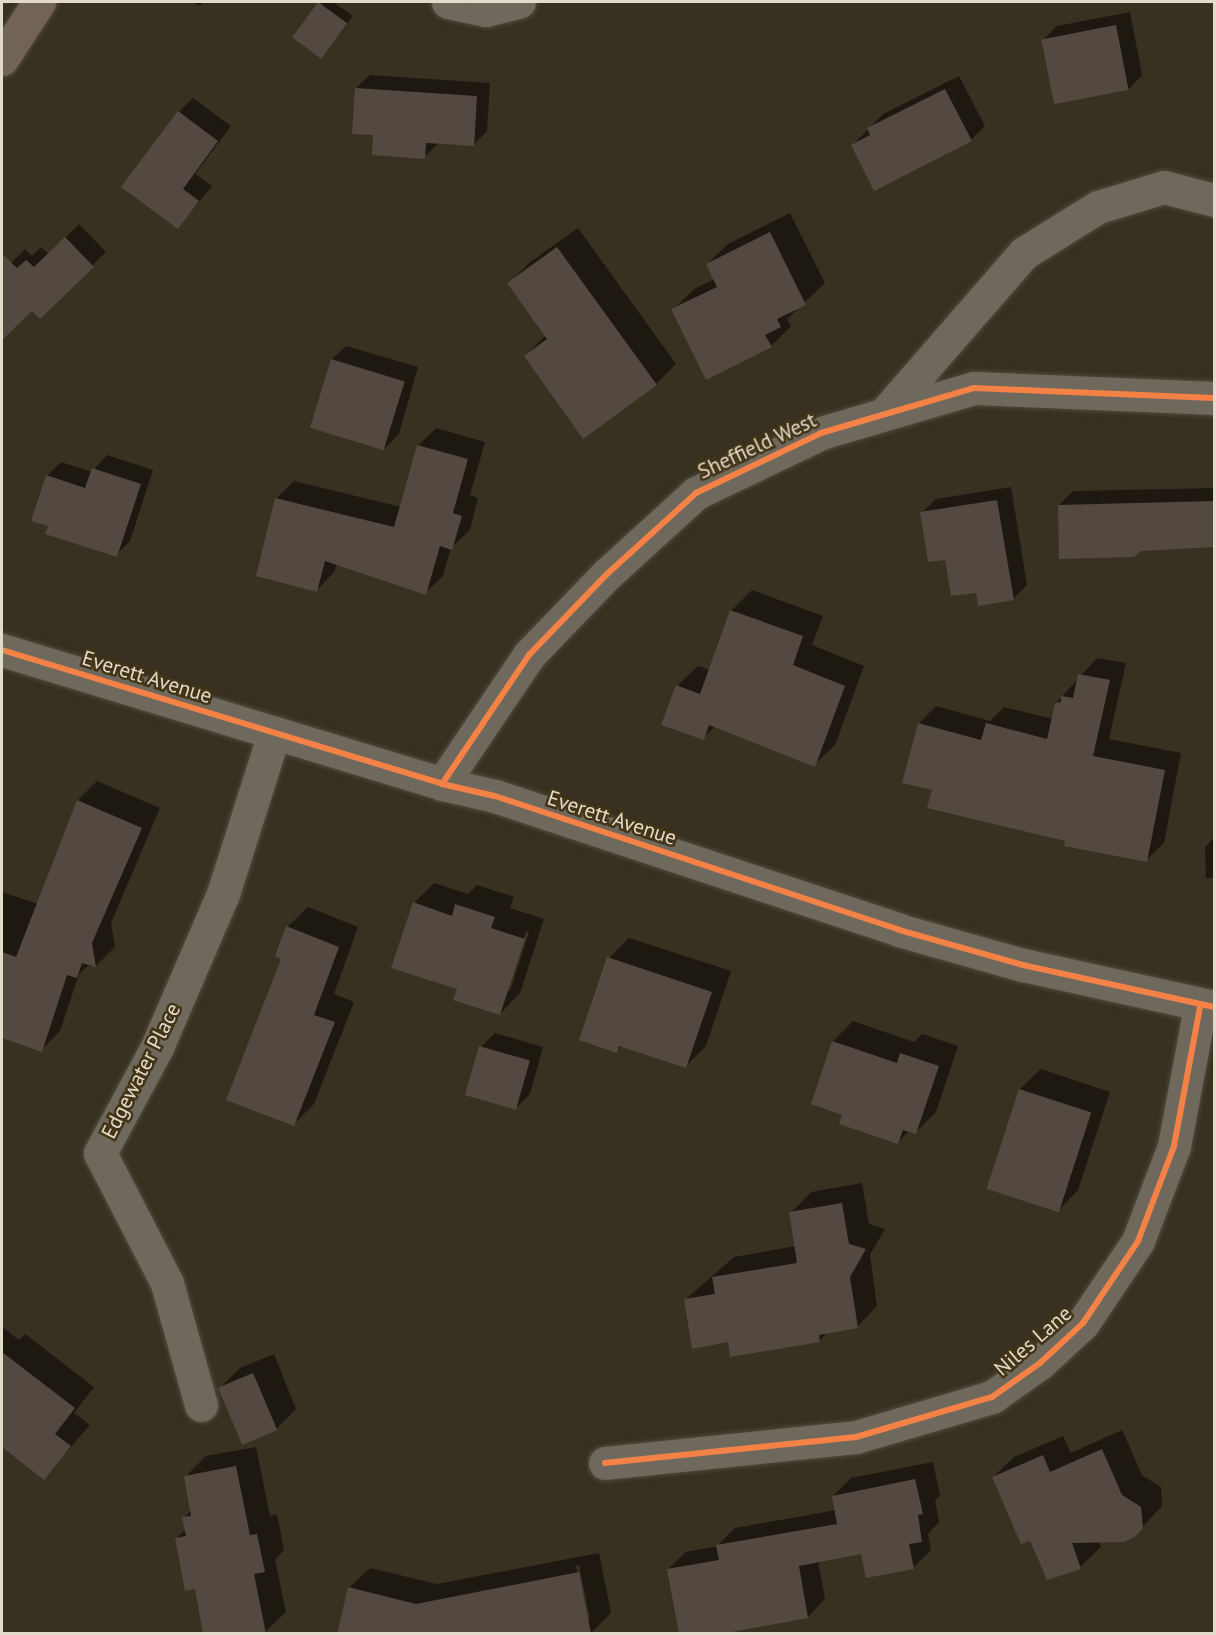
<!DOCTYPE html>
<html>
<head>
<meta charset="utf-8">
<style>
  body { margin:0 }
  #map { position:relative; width:1216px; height:1635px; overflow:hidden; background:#383020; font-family:"PT Sans",sans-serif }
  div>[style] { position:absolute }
  .shadow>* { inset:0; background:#0007 }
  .building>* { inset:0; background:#544941; transform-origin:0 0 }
  .roads { filter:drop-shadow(0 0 2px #514b3e) drop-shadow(0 0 2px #514b3e) }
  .street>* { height:33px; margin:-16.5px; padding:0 16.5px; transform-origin:16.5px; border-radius:16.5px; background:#6f685c }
  .secondary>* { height:33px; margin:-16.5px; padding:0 16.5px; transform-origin:16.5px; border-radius:16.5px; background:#6f685c }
  .highway>* { height:33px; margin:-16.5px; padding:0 16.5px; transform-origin:16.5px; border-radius:16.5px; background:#716457 }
  .cycleway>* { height:6px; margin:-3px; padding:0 3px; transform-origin:3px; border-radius:3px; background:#f48246 }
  span { translate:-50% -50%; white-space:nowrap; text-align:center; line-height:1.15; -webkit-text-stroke:5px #423416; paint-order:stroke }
  .street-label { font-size:21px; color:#e3dbca }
  .frame { position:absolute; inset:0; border:3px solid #e3dbca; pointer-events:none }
</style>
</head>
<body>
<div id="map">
  <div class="shadow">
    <i style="clip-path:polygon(193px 2px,204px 2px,200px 6px)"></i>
    <i style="clip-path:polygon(320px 2px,333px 2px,353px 16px,327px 50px,293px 37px)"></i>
    <i style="clip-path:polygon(1130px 12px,1142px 75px,1129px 89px,1043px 40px,1057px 26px)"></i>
    <i style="clip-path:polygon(370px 75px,490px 83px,487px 131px,473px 145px,438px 144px,424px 157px,356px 88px)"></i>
    <i style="clip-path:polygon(959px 76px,985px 126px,971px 140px,852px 146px,883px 114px)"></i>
    <i style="clip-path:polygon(193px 98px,231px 126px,195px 174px,212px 186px,178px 227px,179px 112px)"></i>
    <i style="clip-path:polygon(790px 213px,825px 283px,787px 319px,791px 326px,771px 346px,673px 310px,694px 289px,715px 279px,707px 264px,728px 244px)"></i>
    <i style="clip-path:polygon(79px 224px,106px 252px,40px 317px,32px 308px,6px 334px,2px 330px,2px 272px,25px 249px,32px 256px,41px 247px,49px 254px)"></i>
    <i style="clip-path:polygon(578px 228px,676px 364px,656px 384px,525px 356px,546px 335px,509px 283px,529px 263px)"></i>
    <i style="clip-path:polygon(346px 346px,418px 367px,399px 434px,385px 448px,332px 359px)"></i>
    <i style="clip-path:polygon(436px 428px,485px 442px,470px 495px,478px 498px,470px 530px,451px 548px,443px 576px,425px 593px,337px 563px,334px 572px,317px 590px,276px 499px,294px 481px,401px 507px,418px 446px)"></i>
    <i style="clip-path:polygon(107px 455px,153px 470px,130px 541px,116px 555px,50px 525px,47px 476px,61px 462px,92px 472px)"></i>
    <i style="clip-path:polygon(1011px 487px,1027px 585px,1013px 599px,977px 591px,947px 558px,922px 513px,936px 499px)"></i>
    <i style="clip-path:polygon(1214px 488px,1214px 546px,1059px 505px,1073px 491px)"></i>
    <i style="clip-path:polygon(752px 590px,823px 616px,812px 645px,864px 666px,835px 745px,814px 765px,715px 726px,703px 738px,677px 686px,698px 666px,710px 670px,731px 611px)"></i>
    <i style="clip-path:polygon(1097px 658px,1126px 663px,1109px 739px,1181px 753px,1164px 843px,1146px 860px,1066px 840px,934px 789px,919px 723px,936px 706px,990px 721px,1004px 707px,1053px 719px,1056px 703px)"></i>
    <i style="clip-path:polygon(97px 781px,160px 808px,111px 923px,115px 947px,96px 966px,90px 964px,79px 974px,60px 1031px,41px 1050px,2px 1037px,2px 1001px,6px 988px,2px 987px,2px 892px,38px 904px,78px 800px)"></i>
    <i style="clip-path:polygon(1214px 838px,1214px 878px,1206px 878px,1205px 847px)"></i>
    <i style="clip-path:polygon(evenodd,434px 883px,468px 894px,477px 885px,514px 897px,510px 908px,544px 919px,520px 993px,500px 1014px,414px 903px,434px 883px,526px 931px,529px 932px,510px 991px,506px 991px,526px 931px)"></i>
    <i style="clip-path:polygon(308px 907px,358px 927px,334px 994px,354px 1002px,314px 1104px,294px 1124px,283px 958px,287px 927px)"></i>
    <i style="clip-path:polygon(629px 938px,731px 971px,706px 1046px,686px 1066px,622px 1046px,616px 1051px,609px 958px)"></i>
    <i style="clip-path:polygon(853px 1021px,914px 1042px,922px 1034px,958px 1046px,936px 1112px,916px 1132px,910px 1130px,898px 1142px,844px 1114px,833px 1041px)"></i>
    <i style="clip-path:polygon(495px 1033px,543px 1047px,530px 1094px,516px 1108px,481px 1047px)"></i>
    <i style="clip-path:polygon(1041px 1069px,1110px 1092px,1078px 1190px,1058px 1211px,1020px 1089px)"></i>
    <i style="clip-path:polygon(862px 1183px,869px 1224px,885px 1229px,870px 1255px,877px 1306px,857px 1327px,828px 1332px,819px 1341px,729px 1341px,685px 1300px,734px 1257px,796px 1246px,791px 1213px,811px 1192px)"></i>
    <i style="clip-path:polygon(2px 1327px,19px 1340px,25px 1334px,94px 1387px,74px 1413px,90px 1425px,44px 1478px,2px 1445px)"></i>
    <i style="clip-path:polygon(274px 1354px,296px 1409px,276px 1429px,220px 1388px,240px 1368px)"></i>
    <i style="clip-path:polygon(1122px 1430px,1142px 1475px,1161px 1487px,1162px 1506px,1134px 1536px,1098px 1541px,1101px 1547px,1080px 1567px,1030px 1539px,993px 1477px,1014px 1457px,1063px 1436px,1071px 1453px)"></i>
    <i style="clip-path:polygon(256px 1447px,270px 1516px,277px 1514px,284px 1550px,275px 1560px,286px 1612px,265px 1632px,196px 1587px,176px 1539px,186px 1529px,184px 1518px,191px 1510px,185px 1477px,206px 1456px)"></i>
    <i style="clip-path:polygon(933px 1462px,940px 1495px,935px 1500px,939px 1522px,928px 1534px,931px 1550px,913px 1568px,862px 1552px,818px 1561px,825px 1599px,808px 1617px,668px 1569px,686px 1552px,717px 1546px,735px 1528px,836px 1510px,833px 1496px,851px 1478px)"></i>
    <i style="clip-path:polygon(evenodd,599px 1553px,611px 1613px,590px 1634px,341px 1634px,349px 1588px,370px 1568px,437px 1584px,599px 1553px,576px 1565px,579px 1565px,590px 1620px,586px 1620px,576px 1565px)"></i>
  </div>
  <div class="building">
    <i style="left:318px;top:2px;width:36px;height:44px;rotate:36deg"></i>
    <i style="left:1116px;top:25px;width:66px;height:76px;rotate:79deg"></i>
    <i style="clip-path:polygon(355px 88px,477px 96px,474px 146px,426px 143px,425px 159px,372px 155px,373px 135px,352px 134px)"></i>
    <i style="clip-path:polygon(945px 89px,972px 141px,874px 191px,851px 145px,870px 135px,867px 128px)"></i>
    <i style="clip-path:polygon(178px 111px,218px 141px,183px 189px,199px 201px,178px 229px,121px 187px)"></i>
    <i style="clip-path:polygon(770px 232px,806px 305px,777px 319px,781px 327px,765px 335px,772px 347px,706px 380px,671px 309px,717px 287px,706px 264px)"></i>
    <i style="clip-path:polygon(65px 237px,94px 267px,40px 319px,32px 311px,2px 340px,2px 254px,17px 268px,26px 260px,34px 267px)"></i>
    <i style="clip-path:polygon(557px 247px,657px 385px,583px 439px,524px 356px,547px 339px,507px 283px)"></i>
    <i style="left:331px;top:359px;width:77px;height:72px;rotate:17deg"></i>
    <i style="clip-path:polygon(417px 445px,468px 459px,453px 513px,462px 516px,452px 550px,440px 546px,426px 595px,325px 561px,317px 592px,256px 576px,275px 498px,394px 527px)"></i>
    <i style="clip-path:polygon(92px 468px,141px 484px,117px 557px,45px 534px,48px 526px,31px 521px,46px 475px,85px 488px)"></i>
    <i style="clip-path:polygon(997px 500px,1014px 600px,978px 606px,976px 593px,951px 596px,945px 560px,928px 562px,920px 512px)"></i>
    <i style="clip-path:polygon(1215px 501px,1215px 547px,1141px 551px,1134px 557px,1059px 559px,1058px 505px)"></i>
    <i style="clip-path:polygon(730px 610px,803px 636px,793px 665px,845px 686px,815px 767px,709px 725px,704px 740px,661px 725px,676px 685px,700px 694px)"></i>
    <i style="clip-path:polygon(1078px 674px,1110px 680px,1093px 756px,1165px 770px,1147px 862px,1064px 846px,1065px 841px,927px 808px,932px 790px,902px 783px,918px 723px,981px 740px,986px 723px,1047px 739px,1055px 703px,1061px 702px,1061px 696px,1073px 698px)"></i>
    <i style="clip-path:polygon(77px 800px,142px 828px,92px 943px,96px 967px,82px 963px,77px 978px,67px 975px,42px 1052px,2px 1038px,2px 952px,16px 957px)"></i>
    <i style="clip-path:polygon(413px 902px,452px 916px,455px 904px,495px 917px,491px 928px,525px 939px,500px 1015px,453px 1000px,457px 989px,391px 968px)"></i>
    <i style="clip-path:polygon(286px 926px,339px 947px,314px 1015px,335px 1022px,294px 1126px,226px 1100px,281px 959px,275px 956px)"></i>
    <i style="clip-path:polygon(607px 957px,712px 992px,686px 1068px,619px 1046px,617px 1053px,579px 1040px)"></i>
    <i style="clip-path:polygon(832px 1041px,897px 1063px,900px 1053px,939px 1066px,916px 1134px,903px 1130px,898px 1144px,839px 1124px,842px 1115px,811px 1104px)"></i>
    <i style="left:479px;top:1046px;width:53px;height:51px;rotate:16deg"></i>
    <i style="left:1019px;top:1089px;width:76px;height:105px;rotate:18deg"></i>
    <i style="clip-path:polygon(842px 1203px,849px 1244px,866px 1249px,850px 1277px,858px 1328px,819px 1335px,820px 1342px,730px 1357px,728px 1342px,692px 1349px,684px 1299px,715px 1294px,712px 1277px,797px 1263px,789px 1212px)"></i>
    <i style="clip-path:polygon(2px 1352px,75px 1408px,55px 1434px,71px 1446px,44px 1480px,2px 1447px)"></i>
    <i style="left:253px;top:1373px;width:62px;height:38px;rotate:67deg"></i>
    <i style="clip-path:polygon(1102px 1449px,1122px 1495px,1141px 1507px,1143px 1528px,1135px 1537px,1124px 1542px,1072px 1543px,1081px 1569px,1047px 1580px,1030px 1541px,1021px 1544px,992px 1477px,1043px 1455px,1050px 1472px)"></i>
    <i style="clip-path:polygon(236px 1466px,250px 1535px,257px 1534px,265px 1572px,254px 1574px,266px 1634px,203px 1634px,195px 1589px,185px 1591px,175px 1538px,186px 1536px,182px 1517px,191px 1516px,184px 1476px)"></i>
    <i style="clip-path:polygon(915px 1479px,923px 1514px,918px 1515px,922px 1542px,909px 1544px,914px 1569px,866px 1578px,861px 1554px,799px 1566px,808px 1618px,721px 1634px,679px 1634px,667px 1569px,719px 1560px,716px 1545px,837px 1524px,832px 1496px)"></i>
    <i style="clip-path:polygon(579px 1572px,591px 1634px,337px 1634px,348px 1587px,416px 1604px)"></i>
  </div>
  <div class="roads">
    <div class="street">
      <i style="left:448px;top:2px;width:39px;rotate:12deg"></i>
      <i style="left:486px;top:10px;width:34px;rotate:-14deg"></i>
      <i style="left:884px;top:414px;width:213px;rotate:-49deg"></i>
      <i style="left:1024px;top:253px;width:87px;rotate:-31.9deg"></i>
      <i style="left:1098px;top:207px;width:69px;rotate:-16.9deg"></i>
      <i style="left:1164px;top:187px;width:52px;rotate:14.6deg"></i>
      <i style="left:442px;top:784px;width:156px;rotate:-56deg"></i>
      <i style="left:529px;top:655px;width:111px;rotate:-46.1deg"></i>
      <i style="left:606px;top:575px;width:122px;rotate:-42.3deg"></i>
      <i style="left:696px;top:493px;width:139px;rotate:-25.6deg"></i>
      <i style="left:821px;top:433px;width:159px;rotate:-16.4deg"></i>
      <i style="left:974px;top:388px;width:240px;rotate:2.4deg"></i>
      <i style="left:201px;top:1405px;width:127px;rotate:-105.6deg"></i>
      <i style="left:167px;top:1283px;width:146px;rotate:-117.3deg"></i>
      <i style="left:100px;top:1153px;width:120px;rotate:-61.7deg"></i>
      <i style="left:157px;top:1047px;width:167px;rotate:-66.7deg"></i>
      <i style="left:223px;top:894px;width:169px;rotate:-72.4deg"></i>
      <i style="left:605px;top:1463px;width:252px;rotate:-5.9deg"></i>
      <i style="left:856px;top:1437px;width:142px;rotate:-16.4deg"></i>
      <i style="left:992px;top:1397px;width:59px;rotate:-35.3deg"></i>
      <i style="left:1040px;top:1363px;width:59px;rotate:-42.9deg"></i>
      <i style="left:1083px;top:1323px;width:99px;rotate:-56.1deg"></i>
      <i style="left:1138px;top:1241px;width:102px;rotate:-69.2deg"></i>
      <i style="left:1174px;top:1146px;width:141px;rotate:-79.4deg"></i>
    </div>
    <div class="secondary">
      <i style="left:2px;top:650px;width:460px;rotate:16.9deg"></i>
      <i style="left:442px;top:784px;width:54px;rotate:12.8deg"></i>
      <i style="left:495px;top:796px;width:426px;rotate:18.3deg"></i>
      <i style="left:899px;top:930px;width:129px;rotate:15.8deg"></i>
      <i style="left:1023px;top:965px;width:196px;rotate:12.4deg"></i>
    </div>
    <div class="highway">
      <i style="left:2px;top:59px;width:68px;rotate:-57deg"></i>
    </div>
  </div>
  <div class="cycleway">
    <i style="left:2px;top:650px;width:460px;rotate:16.9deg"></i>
    <i style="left:442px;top:784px;width:54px;rotate:12.8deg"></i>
    <i style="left:495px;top:796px;width:426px;rotate:18.3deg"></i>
    <i style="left:899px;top:930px;width:129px;rotate:15.8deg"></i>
    <i style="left:1023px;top:965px;width:196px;rotate:12.4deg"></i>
    <i style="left:442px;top:784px;width:156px;rotate:-56deg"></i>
    <i style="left:529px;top:655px;width:111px;rotate:-46.1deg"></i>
    <i style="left:606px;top:575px;width:122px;rotate:-42.3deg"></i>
    <i style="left:696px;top:493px;width:139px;rotate:-25.6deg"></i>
    <i style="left:821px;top:433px;width:159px;rotate:-16.4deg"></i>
    <i style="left:974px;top:388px;width:240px;rotate:2.4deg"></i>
    <i style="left:605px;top:1463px;width:252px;rotate:-5.9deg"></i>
    <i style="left:856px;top:1437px;width:142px;rotate:-16.4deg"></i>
    <i style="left:992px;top:1397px;width:59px;rotate:-35.3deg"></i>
    <i style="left:1040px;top:1363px;width:59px;rotate:-42.9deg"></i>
    <i style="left:1083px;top:1323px;width:99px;rotate:-56.1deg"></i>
    <i style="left:1138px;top:1241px;width:102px;rotate:-69.2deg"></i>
    <i style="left:1174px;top:1146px;width:141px;rotate:-79.4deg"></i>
  </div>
  <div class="street-label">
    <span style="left:757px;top:446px;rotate:-25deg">Sheffield West</span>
    <span style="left:147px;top:677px;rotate:17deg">Everett Avenue</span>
    <span style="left:612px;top:818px;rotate:18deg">Everett Avenue</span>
    <span style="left:141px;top:1071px;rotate:-63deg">Edgewater Place</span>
    <span style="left:1033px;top:1341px;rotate:-41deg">Niles Lane</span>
  </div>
  <div class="frame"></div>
</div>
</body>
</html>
